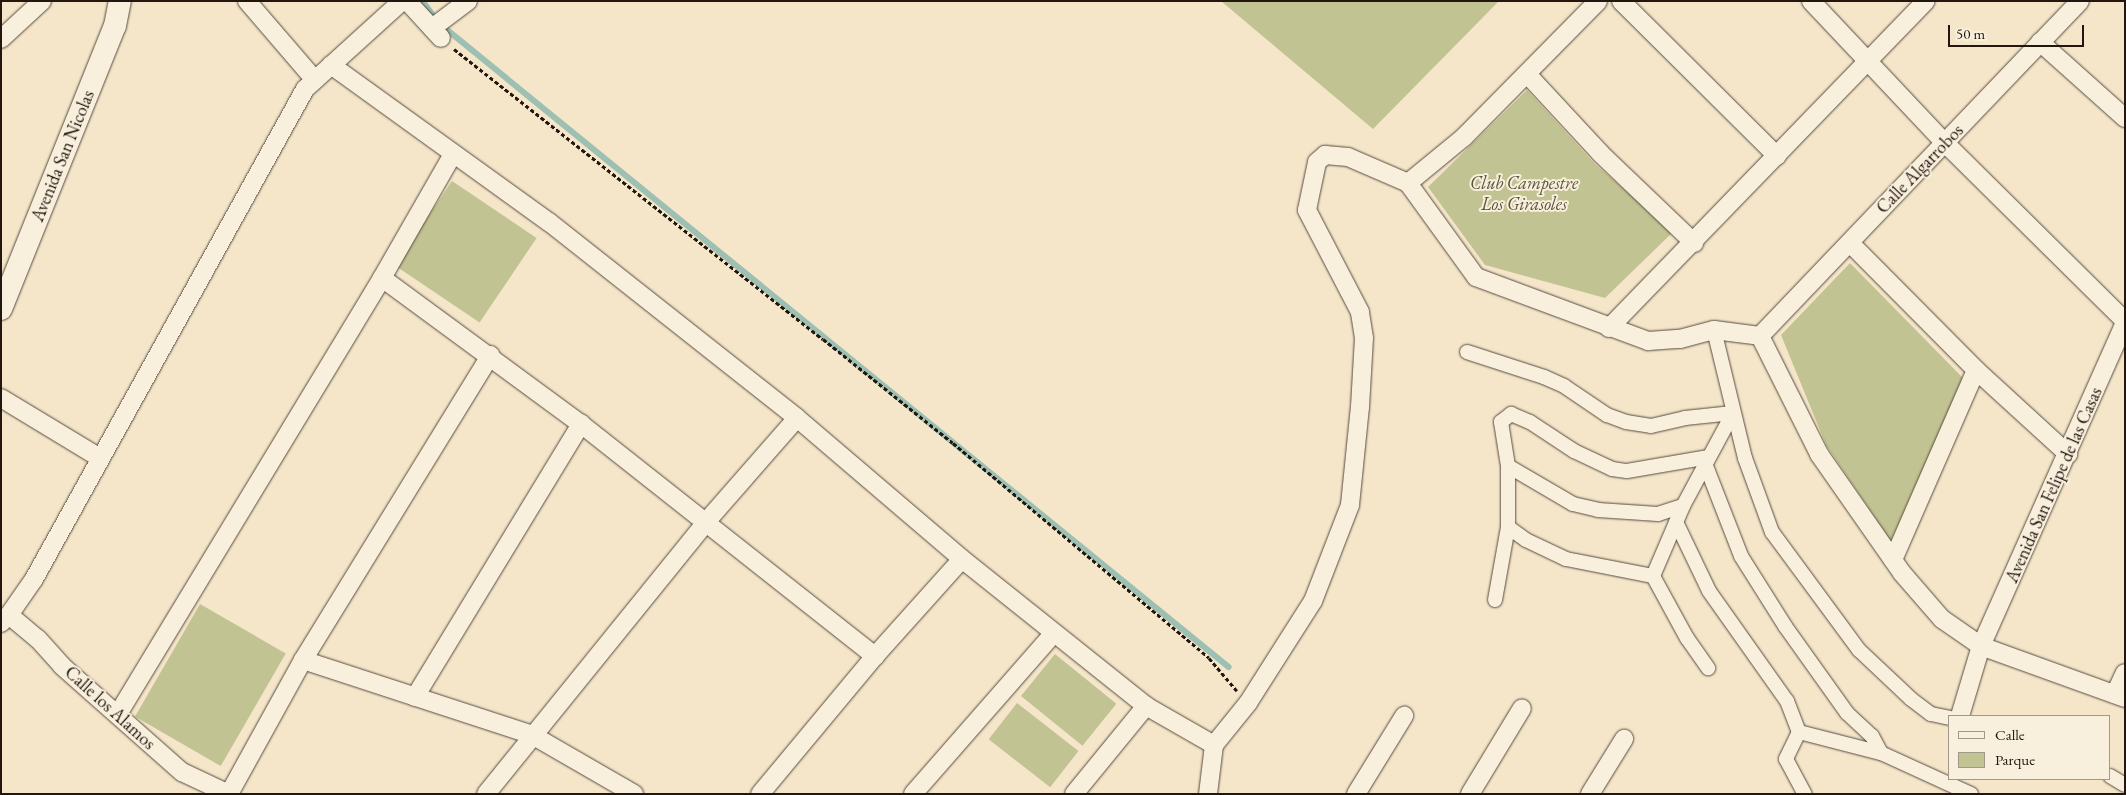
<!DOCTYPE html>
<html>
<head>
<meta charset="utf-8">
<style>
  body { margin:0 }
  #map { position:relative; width:2126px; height:795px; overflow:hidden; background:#f5e6ca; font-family:"EB Garamond",serif }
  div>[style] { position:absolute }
  .green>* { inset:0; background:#c2c392; transform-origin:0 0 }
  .stream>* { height:5.5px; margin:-2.75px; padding:0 2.75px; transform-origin:2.75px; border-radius:2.75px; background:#9dc0b3 }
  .path>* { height:3px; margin-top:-1.5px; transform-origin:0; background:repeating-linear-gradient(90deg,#22160e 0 4px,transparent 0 6.5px) }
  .roads { filter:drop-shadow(0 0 1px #574a3d) drop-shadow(0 0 1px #574a3d) }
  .pedestrian>* { height:14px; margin:-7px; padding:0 7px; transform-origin:7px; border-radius:7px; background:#f8efdd }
  .minor>* { height:18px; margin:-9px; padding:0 9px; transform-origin:9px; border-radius:9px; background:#f8efdd }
  .tertiary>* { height:22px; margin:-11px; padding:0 11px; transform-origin:11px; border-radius:11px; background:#f8efdd }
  span { translate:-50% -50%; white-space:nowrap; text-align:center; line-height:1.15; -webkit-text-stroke:4px #f8efdd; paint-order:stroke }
  .street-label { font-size:18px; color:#22160e }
  .park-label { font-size:18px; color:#5a533c; font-style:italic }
  .frame { position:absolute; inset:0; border:2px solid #22160e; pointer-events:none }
  .legend { position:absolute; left:1948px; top:715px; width:162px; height:65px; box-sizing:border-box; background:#f8efdd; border:1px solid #a2988a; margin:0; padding:6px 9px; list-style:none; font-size:15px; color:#22160e }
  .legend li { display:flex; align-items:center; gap:10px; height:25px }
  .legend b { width:25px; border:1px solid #a2988a }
  .scale { position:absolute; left:1948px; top:25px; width:136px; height:22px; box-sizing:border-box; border:2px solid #22160e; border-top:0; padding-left:6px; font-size:15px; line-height:18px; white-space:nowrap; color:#22160e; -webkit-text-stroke:4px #f8efdd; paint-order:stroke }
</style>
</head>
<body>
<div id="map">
  <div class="green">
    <i style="clip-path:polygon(1221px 1px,1499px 1px,1373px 129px)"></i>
    <i style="clip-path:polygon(1527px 90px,1595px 164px,1673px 232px,1605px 298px,1485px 265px,1428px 187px)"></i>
    <i style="left:452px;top:181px;width:102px;height:102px;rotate:34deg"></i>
    <i style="clip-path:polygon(1850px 263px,1963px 378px,1891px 541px,1826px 445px,1781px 335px)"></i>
    <i style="left:200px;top:604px;width:99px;height:130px;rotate:30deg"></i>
    <i style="left:1055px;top:654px;width:79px;height:54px;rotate:39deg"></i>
    <i style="left:1017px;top:703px;width:78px;height:46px;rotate:38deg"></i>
  </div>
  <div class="stream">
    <i style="left:423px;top:1px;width:27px;rotate:54deg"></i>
    <i style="left:439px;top:23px;width:1019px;rotate:39.19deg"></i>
  </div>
  <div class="path">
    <i style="left:454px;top:49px;width:469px;rotate:38.2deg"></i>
    <i style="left:823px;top:339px;width:166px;rotate:38.7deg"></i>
    <i style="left:953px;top:443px;width:334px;rotate:40deg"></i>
    <i style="left:1209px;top:658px;width:43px;rotate:49.7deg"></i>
  </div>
  <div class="roads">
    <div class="pedestrian">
      <i style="left:1714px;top:330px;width:132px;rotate:76.4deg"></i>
      <i style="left:1745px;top:458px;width:79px;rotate:70deg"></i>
      <i style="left:1772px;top:532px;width:147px;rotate:53.6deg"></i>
      <i style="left:1859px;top:650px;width:71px;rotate:43.3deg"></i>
      <i style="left:1911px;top:699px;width:25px;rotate:37deg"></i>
      <i style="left:1931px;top:714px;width:19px;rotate:12deg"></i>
      <i style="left:1467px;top:352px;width:81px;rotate:18deg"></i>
      <i style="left:1544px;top:377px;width:22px;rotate:24deg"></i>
      <i style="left:1564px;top:386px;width:52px;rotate:34deg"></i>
      <i style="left:1607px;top:415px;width:20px;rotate:20deg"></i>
      <i style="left:1626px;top:422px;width:25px;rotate:9deg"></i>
      <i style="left:1651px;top:426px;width:35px;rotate:-13deg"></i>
      <i style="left:1685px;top:418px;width:48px;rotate:-5.9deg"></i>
      <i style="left:1508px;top:466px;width:45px;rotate:-99deg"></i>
      <i style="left:1501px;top:422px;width:13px;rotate:-39deg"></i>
      <i style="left:1511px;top:414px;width:21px;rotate:23deg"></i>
      <i style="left:1530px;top:422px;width:53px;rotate:33.4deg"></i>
      <i style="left:1574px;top:451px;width:42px;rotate:25.3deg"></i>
      <i style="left:1612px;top:469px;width:15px;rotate:8deg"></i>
      <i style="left:1627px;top:471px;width:83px;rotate:-9.7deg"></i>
      <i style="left:1706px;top:466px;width:97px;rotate:68.7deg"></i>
      <i style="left:1741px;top:556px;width:83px;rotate:57.8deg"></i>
      <i style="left:1785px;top:626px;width:107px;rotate:54.5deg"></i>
      <i style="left:1847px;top:713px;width:34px;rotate:43deg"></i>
      <i style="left:1872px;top:736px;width:19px;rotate:62deg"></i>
      <i style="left:1881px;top:753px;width:99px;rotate:24.5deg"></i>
      <i style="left:1676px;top:522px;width:76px;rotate:64.4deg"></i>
      <i style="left:1709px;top:591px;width:135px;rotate:54.7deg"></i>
      <i style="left:1787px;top:701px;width:33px;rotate:69deg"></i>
      <i style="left:1799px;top:732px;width:85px;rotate:14.4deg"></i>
      <i style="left:1508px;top:527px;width:22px;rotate:36deg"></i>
      <i style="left:1526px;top:540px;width:44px;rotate:25.4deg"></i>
      <i style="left:1566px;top:559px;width:89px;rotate:11.1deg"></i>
      <i style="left:1653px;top:576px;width:71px;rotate:61.3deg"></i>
      <i style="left:1687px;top:638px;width:37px;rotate:55deg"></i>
      <i style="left:1653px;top:576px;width:76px;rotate:-66.8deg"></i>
      <i style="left:1683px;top:506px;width:106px;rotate:-61.7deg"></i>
      <i style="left:1495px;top:600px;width:74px;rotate:-79.9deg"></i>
      <i style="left:1508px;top:527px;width:61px;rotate:-90deg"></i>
      <i style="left:1508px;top:466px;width:75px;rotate:30.3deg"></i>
      <i style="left:1573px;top:504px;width:26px;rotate:13deg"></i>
      <i style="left:1598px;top:510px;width:60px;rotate:3.8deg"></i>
      <i style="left:1658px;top:514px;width:26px;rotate:-18deg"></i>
      <i style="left:1799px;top:732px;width:30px;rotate:116deg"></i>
      <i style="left:1786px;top:759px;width:40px;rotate:62deg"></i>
      <i style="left:2110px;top:776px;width:17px;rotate:31deg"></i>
    </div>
    <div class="minor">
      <i style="left:247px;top:1px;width:104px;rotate:49.3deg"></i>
      <i style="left:407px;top:1px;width:50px;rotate:47.4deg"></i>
      <i style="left:1621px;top:1px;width:220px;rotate:44.8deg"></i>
      <i style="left:1811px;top:1px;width:195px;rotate:46.7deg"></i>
      <i style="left:1945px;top:143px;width:253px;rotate:44.7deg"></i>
      <i style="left:432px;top:28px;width:45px;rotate:-36.9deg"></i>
      <i style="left:1px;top:39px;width:56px;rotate:-42.8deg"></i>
      <i style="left:2040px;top:42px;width:114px;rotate:41.8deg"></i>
      <i style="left:331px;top:65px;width:269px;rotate:35.8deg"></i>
      <i style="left:549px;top:222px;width:316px;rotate:38.3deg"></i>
      <i style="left:797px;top:418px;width:217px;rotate:40.5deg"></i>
      <i style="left:962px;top:559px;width:236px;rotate:38.6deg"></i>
      <i style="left:1146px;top:706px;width:78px;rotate:29.8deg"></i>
      <i style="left:1527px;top:74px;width:109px;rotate:47.2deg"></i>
      <i style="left:1601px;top:154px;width:129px;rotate:43.7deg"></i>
      <i style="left:1408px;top:183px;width:72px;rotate:-39.4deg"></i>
      <i style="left:1464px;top:137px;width:191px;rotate:-45.4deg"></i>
      <i style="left:1850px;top:243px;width:179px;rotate:45.2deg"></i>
      <i style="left:1976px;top:370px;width:125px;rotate:42.4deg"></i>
      <i style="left:382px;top:278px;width:247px;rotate:36.3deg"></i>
      <i style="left:581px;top:424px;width:375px;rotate:38.3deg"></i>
      <i style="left:1609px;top:328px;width:455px;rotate:-45.9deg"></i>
      <i style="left:1760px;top:336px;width:463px;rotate:-46.3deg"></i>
      <i style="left:1px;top:398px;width:116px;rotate:31.2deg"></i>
      <i style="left:1893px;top:560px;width:207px;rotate:-66.4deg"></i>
      <i style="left:9px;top:615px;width:44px;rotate:-55.2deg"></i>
      <i style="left:34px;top:579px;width:560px;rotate:-61.05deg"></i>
      <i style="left:305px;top:89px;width:131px;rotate:-42.2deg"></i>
      <i style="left:1px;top:623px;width:11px;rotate:-45deg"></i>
      <i style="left:9px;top:615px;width:38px;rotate:40deg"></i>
      <i style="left:38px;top:639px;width:36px;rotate:48deg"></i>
      <i style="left:62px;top:666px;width:160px;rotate:41.5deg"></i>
      <i style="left:182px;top:772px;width:52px;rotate:25.1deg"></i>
      <i style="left:303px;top:660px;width:241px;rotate:18.1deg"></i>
      <i style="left:532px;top:735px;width:118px;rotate:30deg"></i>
      <i style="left:2115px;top:694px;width:23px;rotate:-65deg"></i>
      <i style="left:415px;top:697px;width:320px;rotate:-58.7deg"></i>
      <i style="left:118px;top:714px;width:510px;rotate:-58.8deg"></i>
      <i style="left:382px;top:278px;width:143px;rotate:-60.2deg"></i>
      <i style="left:1960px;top:716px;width:73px;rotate:-73.3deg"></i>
      <i style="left:1981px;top:646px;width:354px;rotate:-66deg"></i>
      <i style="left:229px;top:794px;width:153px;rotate:-61.1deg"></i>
      <i style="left:303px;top:660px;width:358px;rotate:-58.4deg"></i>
      <i style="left:486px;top:794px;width:350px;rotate:-51deg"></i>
      <i style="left:706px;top:522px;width:138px;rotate:-48.8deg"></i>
      <i style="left:760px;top:794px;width:180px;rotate:-50.2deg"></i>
      <i style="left:875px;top:656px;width:130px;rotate:-48.1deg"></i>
      <i style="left:913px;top:794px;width:214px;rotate:-48.8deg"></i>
      <i style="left:1074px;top:794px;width:114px;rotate:-50.7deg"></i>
      <i style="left:1208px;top:794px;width:49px;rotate:-83deg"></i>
      <i style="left:1214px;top:745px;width:54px;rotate:-51deg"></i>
      <i style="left:1248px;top:703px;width:121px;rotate:-57.5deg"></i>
      <i style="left:1313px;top:601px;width:103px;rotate:-68.9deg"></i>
      <i style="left:1350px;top:505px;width:99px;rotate:-84.2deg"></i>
      <i style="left:1360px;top:407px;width:69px;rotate:-86.7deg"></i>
      <i style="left:1364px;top:338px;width:26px;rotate:-99deg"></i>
      <i style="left:1360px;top:312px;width:115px;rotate:-117.5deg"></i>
      <i style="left:1307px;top:210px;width:49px;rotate:-78.2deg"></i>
      <i style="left:1317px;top:162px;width:11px;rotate:-41deg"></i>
      <i style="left:1325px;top:155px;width:23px;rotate:5deg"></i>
      <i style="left:1348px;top:157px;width:65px;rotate:23.4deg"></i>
      <i style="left:1408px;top:183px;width:116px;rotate:54.1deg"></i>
      <i style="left:1476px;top:277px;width:184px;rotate:20.4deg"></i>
      <i style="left:1648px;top:341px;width:32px;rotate:-4deg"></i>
      <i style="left:1680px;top:339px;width:35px;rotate:-15deg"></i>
      <i style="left:1714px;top:330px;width:46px;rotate:7.4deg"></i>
      <i style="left:1760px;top:336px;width:132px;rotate:63.4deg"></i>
      <i style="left:1819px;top:454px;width:145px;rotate:55.1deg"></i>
      <i style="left:1902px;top:573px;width:61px;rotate:49deg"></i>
      <i style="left:1942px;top:619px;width:47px;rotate:34.7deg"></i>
      <i style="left:1981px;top:646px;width:153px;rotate:19.9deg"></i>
      <i style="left:1356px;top:794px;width:92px;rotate:-58.4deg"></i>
      <i style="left:1470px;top:794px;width:100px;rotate:-58.8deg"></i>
      <i style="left:1590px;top:794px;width:65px;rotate:-58.3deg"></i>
    </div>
    <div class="tertiary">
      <i style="left:1px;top:309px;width:305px;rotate:-68.1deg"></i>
      <i style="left:115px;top:26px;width:25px;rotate:-79deg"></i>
    </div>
  </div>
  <div class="street-label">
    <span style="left:63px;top:156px;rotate:-68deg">Avenida San Nicolas</span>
    <span style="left:1920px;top:169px;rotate:-46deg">Calle Algarrobos</span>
    <span style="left:2054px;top:485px;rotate:-66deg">Avenida San Felipe de las Casas</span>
    <span style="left:110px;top:708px;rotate:42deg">Calle los Alamos</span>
  </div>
  <div class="park-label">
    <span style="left:1524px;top:194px">Club Campestre<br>Los Girasoles</span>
  </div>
  <div class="frame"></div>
  <ul class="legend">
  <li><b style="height:6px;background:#f8efdd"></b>Calle</li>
  <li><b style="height:14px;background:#c2c392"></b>Parque</li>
  </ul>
  <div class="scale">50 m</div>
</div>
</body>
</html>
